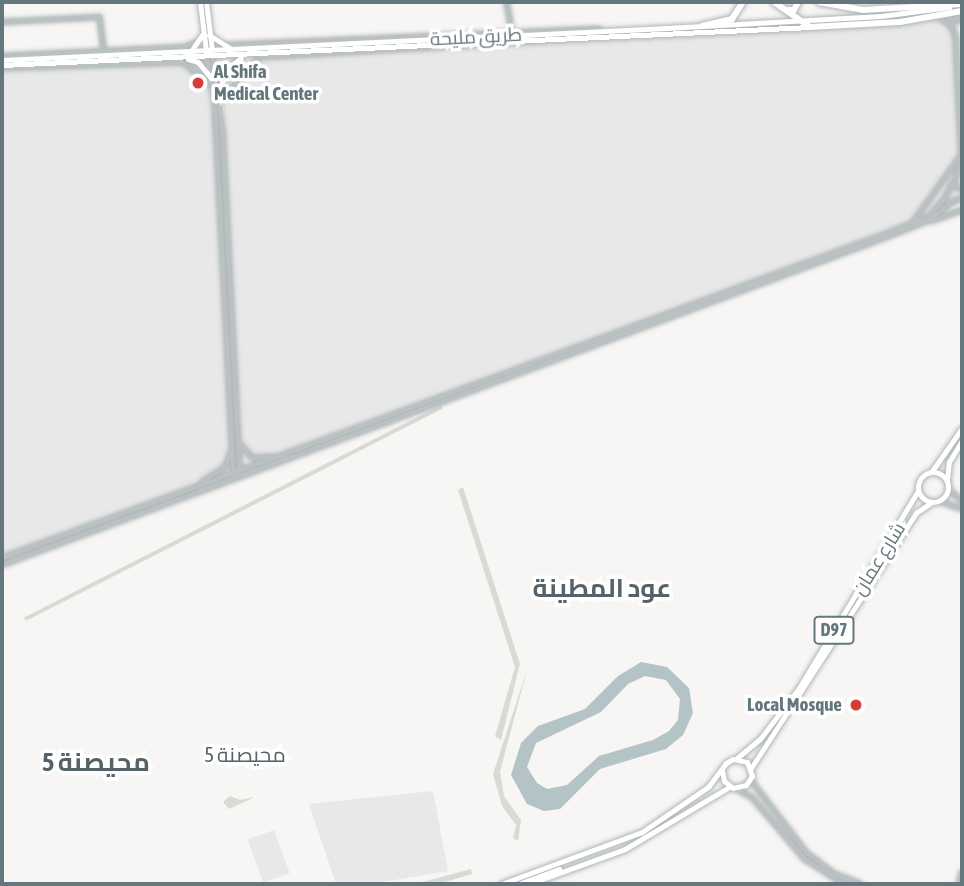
<!DOCTYPE html>
<html>
<head>
<meta charset="utf-8">
<style>
  body { margin:0 }
  #map { position:relative; width:964px; height:886px; overflow:hidden; background:#f7f6f4; font-family:"Asap Condensed",Cairo,sans-serif }
  div>[style] { position:absolute }
  .built>* { inset:0; background:#e7e8e7; transform-origin:0 0 }
  .green>* { inset:0; background:#d7dbd3; transform-origin:0 0 }
  .water>* { inset:0; background:#b4c3c5 }
  .roads { filter:drop-shadow(0 0 2px #afb6b8) drop-shadow(0 0 2px #afb6b8) }
  .minor>* { height:3.5px; margin:-1.75px; padding:0 1.75px; transform-origin:1.75px; border-radius:1.75px; background:#bbc1c3 }
  .major>* { height:5px; margin:-2.5px; padding:0 2.5px; transform-origin:2.5px; border-radius:2.5px; background:#fff }
  .major>.ring { margin:-2.5px; padding:0; box-sizing:content-box; background:none; border:5px solid #fff; border-radius:50% }
  .highway>* { height:6px; margin:-3px; padding:0 3px; transform-origin:3px; border-radius:3px; background:#fff }
  .dots>* { width:19px; height:19px; translate:-50% -50%; box-sizing:border-box; border:4px solid #fff; border-radius:50% }
  span { translate:-50% -50%; white-space:nowrap; text-align:center; line-height:1.15; -webkit-text-stroke:7px #fff; paint-order:stroke }
  .shield-label span { padding:2px 5px; background:#fff; border:2px solid; border-radius:5px; -webkit-text-stroke-width:0 }
  .shield-label { font-size:18px; color:#64777c; font-weight:700 }
  .street-label { font-size:19px; color:#64777c }
  .poi-label { font-size:19px; color:#64777c; font-weight:700 }
  .left { translate:0 -50%; text-align:left }
  .right { translate:-100% -50%; text-align:right }
  .neighbourhood-label { font-size:21px; color:#556368 }
  .district-label { font-size:26px; color:#556368; font-weight:700 }
  .frame { position:absolute; inset:0; border:4px solid #64777c; pointer-events:none }
</style>
</head>
<body>
<div id="map">
  <div class="built">
    <i style="clip-path:polygon(959px 16px,962px 202px,2px 562px,2px 63px,210px 52px,219px 114px,233px 399px,223px 80px,217px 58px,762px 33px)"></i>
    <i style="clip-path:polygon(433px 791px,448px 871px,370px 884px,336px 884px,309px 804px)"></i>
    <i style="left:274px;top:830px;width:46px;height:28px;rotate:70deg"></i>
  </div>
  <div class="green">
    <i style="left:441px;top:405px;width:4px;height:468px;rotate:63deg"></i>
    <i style="clip-path:polygon(463px 487px,520px 664px,501px 740px,495px 736px,515px 667px,458px 490px)"></i>
    <i style="clip-path:polygon(527px 670px,500px 772px,504px 796px,521px 820px,518px 841px,513px 838px,516px 825px,502px 806px,493px 774px)"></i>
    <i style="clip-path:polygon(230px 796px,240px 800px,255px 797px,229px 809px,223px 802px)"></i>
    <i style="clip-path:polygon(471px 869px,472px 874px,438px 884px,415px 884px)"></i>
  </div>
  <div class="water">
    <i style="clip-path:polygon(evenodd,641px 662px,667px 667px,689px 688px,693px 713px,683px 735px,666px 749px,600px 769px,560px 809px,544px 811px,527px 804px,511px 775px,521px 743px,538px 726px,585px 709px,618px 676px,641px 662px,645px 676px,666px 680px,680px 699px,678px 720px,669px 731px,653px 740px,599px 756px,567px 785px,547px 789px,537px 783px,527px 767px,536px 743px,601px 712px,628px 684px,645px 676px)"></i>
  </div>
  <div class="roads">
    <div class="minor">
      <i style="left:507px;top:2px;width:29px;rotate:80deg"></i>
      <i style="left:938px;top:17px;width:15px;rotate:32deg"></i>
      <i style="left:951px;top:25px;width:13px;rotate:67deg"></i>
      <i style="left:956px;top:37px;width:123px;rotate:87.2deg"></i>
      <i style="left:962px;top:160px;width:25px;rotate:108deg"></i>
      <i style="left:2px;top:22px;width:98px;rotate:-2.9deg"></i>
      <i style="left:100px;top:17px;width:35px;rotate:83deg"></i>
      <i style="left:951px;top:25px;width:9px;rotate:-54deg"></i>
      <i style="left:956px;top:18px;width:7px;rotate:27deg"></i>
      <i style="left:227px;top:45px;width:373px;rotate:-2.5deg"></i>
      <i style="left:2px;top:56px;width:183px;rotate:-2.8deg"></i>
      <i style="left:185px;top:47px;width:10px;rotate:-24deg"></i>
      <i style="left:207px;top:57px;width:46px;rotate:79.9deg"></i>
      <i style="left:215px;top:102px;width:371px;rotate:87.1deg"></i>
      <i style="left:213px;top:57px;width:76px;rotate:82.4deg"></i>
      <i style="left:223px;top:132px;width:336px;rotate:87.1deg"></i>
      <i style="left:240px;top:468px;width:10px;rotate:114deg"></i>
      <i style="left:2px;top:68px;width:181px;rotate:-1.9deg"></i>
      <i style="left:183px;top:62px;width:36px;rotate:39deg"></i>
      <i style="left:220px;top:101px;width:59px;rotate:-47.7deg"></i>
      <i style="left:260px;top:57px;width:406px;rotate:-3.3deg"></i>
      <i style="left:946px;top:197px;width:13px;rotate:-67deg"></i>
      <i style="left:951px;top:185px;width:12px;rotate:20deg"></i>
      <i style="left:952px;top:202px;width:11px;rotate:-22deg"></i>
      <i style="left:914px;top:221px;width:79px;rotate:-54.3deg"></i>
      <i style="left:932px;top:221px;width:32px;rotate:-20deg"></i>
      <i style="left:239px;top:443px;width:21px;rotate:47deg"></i>
      <i style="left:253px;top:458px;width:33px;rotate:-3deg"></i>
      <i style="left:202px;top:482px;width:27px;rotate:-33deg"></i>
      <i style="left:225px;top:467px;width:16px;rotate:-68deg"></i>
      <i style="left:949px;top:489px;width:18px;rotate:43deg"></i>
      <i style="left:199px;top:491px;width:87px;rotate:-20.1deg"></i>
      <i style="left:939px;top:501px;width:24px;rotate:19deg"></i>
      <i style="left:2px;top:558px;width:938px;rotate:-20.13deg"></i>
      <i style="left:883px;top:235px;width:51px;rotate:-22deg"></i>
      <i style="left:930px;top:216px;width:25px;rotate:-50deg"></i>
      <i style="left:2px;top:565px;width:941px;rotate:-20.34deg"></i>
      <i style="left:884px;top:238px;width:49px;rotate:-21.4deg"></i>
      <i style="left:930px;top:220px;width:28px;rotate:-39deg"></i>
      <i style="left:751px;top:780px;width:92px;rotate:52.5deg"></i>
      <i style="left:807px;top:853px;width:35px;rotate:37deg"></i>
      <i style="left:835px;top:874px;width:28px;rotate:21deg"></i>
      <i style="left:737px;top:789px;width:17px;rotate:28deg"></i>
      <i style="left:752px;top:797px;width:82px;rotate:49.5deg"></i>
      <i style="left:805px;top:859px;width:46px;rotate:32.7deg"></i>
      <i style="left:959px;top:884px;width:12px;rotate:-76deg"></i>
    </div>
    <div class="major">
      <i style="left:200px;top:2px;width:49px;rotate:83deg"></i>
      <i style="left:206px;top:2px;width:48px;rotate:82.9deg"></i>
      <i style="left:209px;top:35px;width:25px;rotate:32deg"></i>
      <i style="left:191px;top:51px;width:21px;rotate:-55deg"></i>
      <i style="left:188px;top:59px;width:10px;rotate:17deg"></i>
      <i style="left:198px;top:62px;width:21px;rotate:51deg"></i>
      <i style="left:2px;top:60px;width:666px;rotate:-2.75deg"></i>
      <i style="left:667px;top:28px;width:214px;rotate:-3.2deg"></i>
      <i style="left:881px;top:16px;width:69px;rotate:-7.5deg"></i>
      <i style="left:2px;top:65px;width:809px;rotate:-2.69deg"></i>
      <i style="left:219px;top:92px;width:23px;rotate:-72deg"></i>
      <i style="left:226px;top:70px;width:19px;rotate:-39deg"></i>
      <i style="left:932px;top:471px;width:52px;rotate:-55.1deg"></i>
      <i class="ring" style="left:918px;top:472px;width:25px;height:25px"></i>
      <i style="left:947px;top:480px;width:18px;rotate:-84deg"></i>
      <i style="left:949px;top:462px;width:26px;rotate:-59deg"></i>
      <i style="left:737px;top:758px;width:30px;rotate:-40deg"></i>
      <i style="left:760px;top:739px;width:64px;rotate:-52.6deg"></i>
      <i style="left:799px;top:688px;width:230px;rotate:-58.9deg"></i>
      <i style="left:751px;top:768px;width:304px;rotate:-57.1deg"></i>
      <i style="left:916px;top:513px;width:19px;rotate:-35deg"></i>
      <i style="left:501px;top:884px;width:150px;rotate:-20.2deg"></i>
      <i style="left:642px;top:832px;width:80px;rotate:-34.3deg"></i>
      <i style="left:708px;top:787px;width:30px;rotate:-53deg"></i>
      <i style="left:726px;top:763px;width:8px;rotate:-30deg"></i>
      <i style="left:733px;top:759px;width:14px;rotate:12deg"></i>
      <i style="left:747px;top:762px;width:15px;rotate:70deg"></i>
      <i style="left:752px;top:776px;width:11px;rotate:124deg"></i>
      <i style="left:746px;top:785px;width:13px;rotate:167deg"></i>
      <i style="left:733px;top:788px;width:11px;rotate:-142deg"></i>
      <i style="left:724px;top:781px;width:11px;rotate:-100deg"></i>
      <i style="left:518px;top:884px;width:44px;rotate:-20.1deg"></i>
      <i style="left:529px;top:884px;width:102px;rotate:-20deg"></i>
      <i style="left:625px;top:849px;width:121px;rotate:-30.8deg"></i>
    </div>
    <div class="highway">
      <i style="left:774px;top:2px;width:44px;rotate:34.8deg"></i>
      <i style="left:810px;top:27px;width:90px;rotate:-3.2deg"></i>
      <i style="left:900px;top:22px;width:63px;rotate:-10.1deg"></i>
      <i style="left:819px;top:2px;width:45px;rotate:10.3deg"></i>
      <i style="left:863px;top:10px;width:99px;rotate:-3.5deg"></i>
      <i style="left:786px;top:10px;width:8px"></i>
      <i style="left:794px;top:10px;width:9px;rotate:-63deg"></i>
      <i style="left:702px;top:26px;width:31px;rotate:-13deg"></i>
      <i style="left:732px;top:19px;width:20px;rotate:-57deg"></i>
    </div>
  </div>
  <div class="dots">
    <i style="left:198px;top:83px;background:#d53d36"></i>
    <i style="left:856px;top:705px;background:#d53d36"></i>
  </div>
  <div class="shield-label">
    <span style="left:834px;top:630px">D97</span>
  </div>
  <div class="street-label">
    <span style="left:476px;top:37px;rotate:-3deg">طريق مليحة</span>
    <span style="left:879px;top:559px;rotate:-58deg">شارع عمان</span>
  </div>
  <div class="poi-label">
    <span class="left" style="left:214px;top:83px">Al Shifa<br>Medical Center</span>
    <span class="right" style="left:842px;top:705px">Local Mosque</span>
  </div>
  <div class="neighbourhood-label">
    <span style="left:245px;top:754px">محيصنة 5</span>
  </div>
  <div class="district-label">
    <span style="left:602px;top:589px">عود المطينة</span>
    <span style="left:96px;top:763px">محيصنة 5</span>
  </div>
  <div class="frame"></div>
</div>
</body>
</html>
